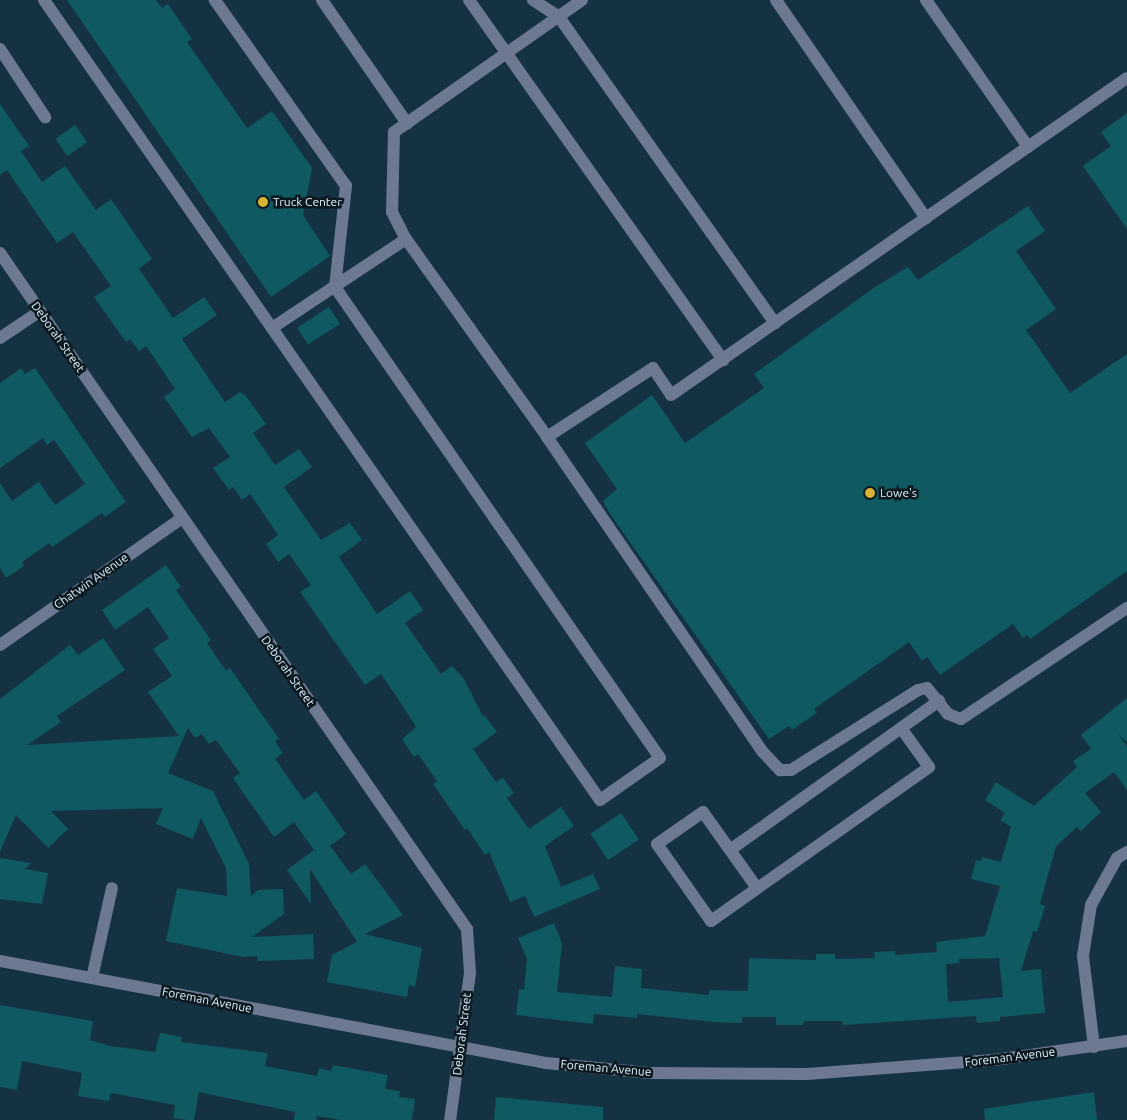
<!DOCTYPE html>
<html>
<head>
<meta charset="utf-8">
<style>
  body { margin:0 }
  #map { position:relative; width:1127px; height:1120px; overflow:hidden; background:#143242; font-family:Ubuntu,sans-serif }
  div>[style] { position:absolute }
  .building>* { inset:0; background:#0f5961; transform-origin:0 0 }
  .minor>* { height:12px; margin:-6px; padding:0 6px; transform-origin:6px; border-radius:6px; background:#6d7990 }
  .dots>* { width:14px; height:14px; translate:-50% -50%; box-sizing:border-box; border:2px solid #0b1820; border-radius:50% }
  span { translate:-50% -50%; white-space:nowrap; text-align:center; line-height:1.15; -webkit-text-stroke:5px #0b1820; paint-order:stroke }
  .poi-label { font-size:12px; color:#e1f3fd }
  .left { translate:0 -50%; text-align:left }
  .street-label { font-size:12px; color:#e1f3fd }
</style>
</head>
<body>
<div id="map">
  <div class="building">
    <i style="clip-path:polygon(67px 0,156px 0,162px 8px,168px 4px,192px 39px,187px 42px,247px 128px,272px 111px,312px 168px,303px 215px,330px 256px,271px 297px)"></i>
    <i style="clip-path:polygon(0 104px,29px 146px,21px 151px,42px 182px,65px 166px,96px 210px,111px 199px,152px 259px,139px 269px,173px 318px,204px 297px,217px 315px,182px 339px,225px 402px,240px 392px,246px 396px,266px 424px,253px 433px,275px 465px,299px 449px,312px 467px,284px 487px,321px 540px,350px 523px,362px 540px,339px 557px,377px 614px,410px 591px,423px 610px,405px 623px,441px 674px,452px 666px,464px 679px,483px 717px,485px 716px,497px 732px,473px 749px,496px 782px,503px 778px,514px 793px,507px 798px,529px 829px,561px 807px,574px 826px,545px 846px,561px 887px,593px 874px,600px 889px,534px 917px,525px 896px,510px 902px,489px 852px,485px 855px,467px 828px,465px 830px,433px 784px,437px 781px,418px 754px,414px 757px,402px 739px,416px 727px,400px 702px,381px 674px,365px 685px,300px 592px,311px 585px,289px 554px,278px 562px,266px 544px,278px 535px,250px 494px,242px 500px,233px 487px,229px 490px,213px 468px,230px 457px,209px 428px,192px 437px,164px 397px,175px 389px,146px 346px,139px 351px,130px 339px,126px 342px,94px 297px,111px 286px,73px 232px,57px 243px,7px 170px,0 175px)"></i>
    <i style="clip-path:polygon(1127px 113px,1127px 229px,1083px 166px,1111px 146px,1101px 132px)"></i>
    <i style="left:75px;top:125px;width:21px;height:24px;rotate:55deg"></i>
    <i style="clip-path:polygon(1028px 206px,1045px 231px,1016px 251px,1056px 309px,1026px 330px,1070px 393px,1127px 354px,1127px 571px,1030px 639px,1027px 635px,1023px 638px,1013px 624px,940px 675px,927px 657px,922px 661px,909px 642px,814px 709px,817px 713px,792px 730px,789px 726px,769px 739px,610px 514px,603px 501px,617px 489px,585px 443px,652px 395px,685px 443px,764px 388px,754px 374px,875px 287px,908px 267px,918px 280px)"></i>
    <i style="left:329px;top:307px;width:20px;height:38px;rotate:57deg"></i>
    <i style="clip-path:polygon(21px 368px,25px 374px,35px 368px,126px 502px,105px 517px,102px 513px,52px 547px,49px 543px,22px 562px,24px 566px,6px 578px,0 568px,0 483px,12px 501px,39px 482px,55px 505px,85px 484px,54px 440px,47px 445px,43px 438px,0 468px,0 383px)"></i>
    <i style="clip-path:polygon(166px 565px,181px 587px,176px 590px,211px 640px,207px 643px,226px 671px,230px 668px,279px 739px,275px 741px,283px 753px,275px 759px,304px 800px,316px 791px,346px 834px,330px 846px,351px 874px,365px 864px,403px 915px,365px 934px,422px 948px,415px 987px,409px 985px,407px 997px,327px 982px,332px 955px,357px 942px,310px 869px,311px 904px,287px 870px,314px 850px,294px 822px,274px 837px,233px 778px,240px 773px,216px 740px,209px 744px,202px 734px,195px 738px,188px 728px,168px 773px,213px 791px,249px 864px,251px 896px,258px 890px,283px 889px,284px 914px,252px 937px,313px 934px,314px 959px,258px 961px,257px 956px,243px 957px,166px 941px,177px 888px,227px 896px,226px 868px,201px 818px,193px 839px,156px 824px,163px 808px,51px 811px,68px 829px,48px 848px,16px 815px,0 852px,0 699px,70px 645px,78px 655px,103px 638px,125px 670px,57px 716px,61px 722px,27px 745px,179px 736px,148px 692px,172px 676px,153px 649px,169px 638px,148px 607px,115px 630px,102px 610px)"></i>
    <i style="clip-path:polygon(evenodd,1127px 698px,1127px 742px,1118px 734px,1127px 746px,1127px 790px,1114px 772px,1085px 793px,1101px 812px,1081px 831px,1077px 827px,1056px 846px,1040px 904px,1045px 906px,1037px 932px,1033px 931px,1021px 971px,1041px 969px,1045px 1013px,1000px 1017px,1000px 1021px,977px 1023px,976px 1016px,843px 1025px,842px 1021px,804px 1021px,803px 1025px,776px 1025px,776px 1017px,742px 1017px,742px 1023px,714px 1022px,637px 1014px,637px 1018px,594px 1014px,593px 1024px,516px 1015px,519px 989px,524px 990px,527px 959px,518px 938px,554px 923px,562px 944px,557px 992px,612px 997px,615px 966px,642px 969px,641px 988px,709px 995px,709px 990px,748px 991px,749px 958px,816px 960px,816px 954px,835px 954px,835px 959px,875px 958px,874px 952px,895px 951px,895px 955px,937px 952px,936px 942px,985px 936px,1000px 886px,971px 879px,976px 860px,981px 861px,981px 857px,1001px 862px,1011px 827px,1000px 820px,1005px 813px,985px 800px,996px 782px,1034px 806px,1077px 767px,1073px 761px,1091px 749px,1081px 735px,1127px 698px,999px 958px,1003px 997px,948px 1002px,946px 964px,959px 963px,959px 959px,999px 958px)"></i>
    <i style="left:621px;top:813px;width:32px;height:37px;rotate:56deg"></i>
    <i style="clip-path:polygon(0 858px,31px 863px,25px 869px,48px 873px,42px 904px,0 899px)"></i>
    <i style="clip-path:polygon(0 1005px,93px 1021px,90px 1040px,110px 1046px,155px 1052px,160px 1033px,182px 1037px,181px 1042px,268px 1053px,265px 1066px,317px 1076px,319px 1068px,331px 1071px,333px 1065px,388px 1075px,385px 1089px,400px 1091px,399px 1097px,415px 1099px,412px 1120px,341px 1120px,317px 1116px,316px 1120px,294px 1120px,295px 1112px,199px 1092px,194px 1120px,187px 1120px,173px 1118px,175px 1105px,111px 1093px,109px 1101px,78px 1096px,82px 1073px,22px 1061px,17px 1090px,0 1087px)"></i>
    <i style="clip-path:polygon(1094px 1092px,1097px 1120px,985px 1120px,984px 1109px)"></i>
    <i style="clip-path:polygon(496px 1097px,603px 1107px,603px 1120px,494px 1120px)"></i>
  </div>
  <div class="minor">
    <i style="left:44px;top:0;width:974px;rotate:55.2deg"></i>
    <i style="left:600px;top:800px;width:73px;rotate:-35deg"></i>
    <i style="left:660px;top:758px;width:572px;rotate:-124.61deg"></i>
    <i style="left:335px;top:287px;width:102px;rotate:-83.8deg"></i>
    <i style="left:346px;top:186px;width:228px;rotate:-125.2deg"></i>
    <i style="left:322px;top:0;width:150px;rotate:55.4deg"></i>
    <i style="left:469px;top:0;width:441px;rotate:54.8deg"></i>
    <i style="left:533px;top:0;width:31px;rotate:33deg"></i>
    <i style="left:559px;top:17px;width:375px;rotate:54.8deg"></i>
    <i style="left:582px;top:0;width:230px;rotate:144.9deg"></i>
    <i style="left:394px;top:132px;width:80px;rotate:91.4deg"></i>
    <i style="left:392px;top:212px;width:30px;rotate:63deg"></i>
    <i style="left:406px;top:239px;width:243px;rotate:54.5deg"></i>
    <i style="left:547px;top:437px;width:126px;rotate:-33.1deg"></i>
    <i style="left:653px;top:368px;width:32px;rotate:56deg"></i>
    <i style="left:671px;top:395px;width:555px;rotate:-34.81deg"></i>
    <i style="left:776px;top:0;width:265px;rotate:55.5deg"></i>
    <i style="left:926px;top:0;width:179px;rotate:55.2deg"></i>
    <i style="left:0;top:49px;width:82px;rotate:56.5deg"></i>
    <i style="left:0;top:253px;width:822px;rotate:55.36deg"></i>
    <i style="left:467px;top:929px;width:44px;rotate:86.1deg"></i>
    <i style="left:470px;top:973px;width:148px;rotate:97.7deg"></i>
    <i style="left:272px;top:328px;width:161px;rotate:-33.6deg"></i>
    <i style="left:0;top:338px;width:48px;rotate:-34deg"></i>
    <i style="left:547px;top:437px;width:382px;rotate:55.6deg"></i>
    <i style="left:763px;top:752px;width:25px;rotate:47deg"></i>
    <i style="left:780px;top:770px;width:11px"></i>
    <i style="left:791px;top:770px;width:150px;rotate:-32.2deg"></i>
    <i style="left:918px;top:690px;width:9px;rotate:-13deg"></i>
    <i style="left:927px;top:688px;width:33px;rotate:51deg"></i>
    <i style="left:948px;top:714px;width:14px;rotate:21deg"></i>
    <i style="left:961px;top:719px;width:200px;rotate:-33.8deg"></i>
    <i style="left:0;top:645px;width:222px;rotate:-34.9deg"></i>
    <i style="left:730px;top:850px;width:257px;rotate:-35.5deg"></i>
    <i style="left:757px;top:888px;width:93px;rotate:-125.4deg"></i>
    <i style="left:703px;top:812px;width:56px;rotate:145.2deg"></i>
    <i style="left:657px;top:844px;width:94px;rotate:55deg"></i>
    <i style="left:711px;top:921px;width:267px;rotate:-35.2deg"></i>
    <i style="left:929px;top:767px;width:48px;rotate:-125.7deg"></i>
    <i style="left:0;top:961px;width:555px;rotate:10.58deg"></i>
    <i style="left:546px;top:1063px;width:104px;rotate:5.5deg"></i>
    <i style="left:650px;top:1073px;width:157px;rotate:0.4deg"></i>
    <i style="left:807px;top:1074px;width:189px;rotate:-4.3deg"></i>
    <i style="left:995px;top:1060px;width:133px;rotate:-8.2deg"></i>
    <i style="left:92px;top:978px;width:92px;rotate:-77.5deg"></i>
    <i style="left:1094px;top:1047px;width:92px;rotate:-96.9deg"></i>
    <i style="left:1083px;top:956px;width:52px;rotate:-81.1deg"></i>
    <i style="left:1091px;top:905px;width:54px;rotate:-61deg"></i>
    <i style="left:1117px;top:858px;width:12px;rotate:-31deg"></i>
  </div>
  <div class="dots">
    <i style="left:263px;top:202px;background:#d8b434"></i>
    <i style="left:870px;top:493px;background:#d8b434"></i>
  </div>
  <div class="poi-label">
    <span class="left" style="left:273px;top:202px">Truck Center</span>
    <span class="left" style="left:880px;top:493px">Lowe's</span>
  </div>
  <div class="street-label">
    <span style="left:58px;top:337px;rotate:55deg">Deborah Street</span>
    <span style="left:91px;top:581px;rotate:-35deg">Chatwin Avenue</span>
    <span style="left:288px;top:671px;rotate:55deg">Deborah Street</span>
    <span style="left:207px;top:1000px;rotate:11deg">Foreman Avenue</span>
    <span style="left:462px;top:1034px;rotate:-83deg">Deborah Street</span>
    <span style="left:1010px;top:1057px;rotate:-7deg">Foreman Avenue</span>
    <span style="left:606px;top:1068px;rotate:5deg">Foreman Avenue</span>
  </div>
</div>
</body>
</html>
